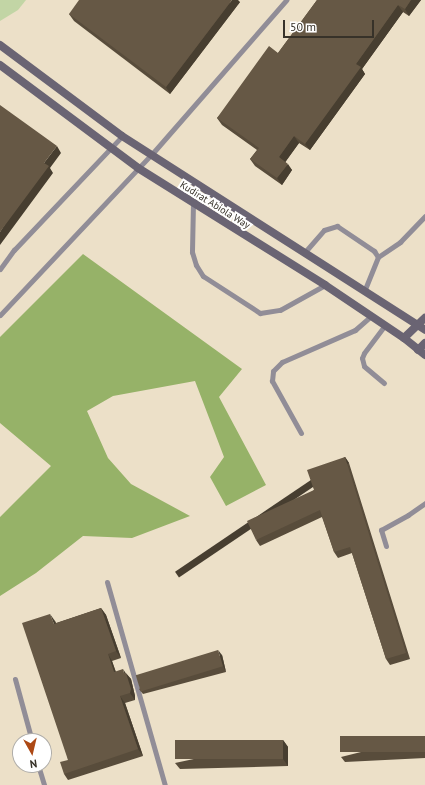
<!DOCTYPE html>
<html>
<head>
<meta charset="utf-8">
<style>
  body { margin:0 }
  #map { position:relative; width:425px; height:785px; overflow:hidden; background:#ece0c8; font-family:"PT Sans",sans-serif }
  div>[style] { position:absolute }
  .green>* { inset:0; background:#c2d5a5 }
  .forest>* { inset:0; background:#96b268 }
  .service>* { height:5px; margin:-2.5px; padding:0 2.5px; transform-origin:2.5px; border-radius:2.5px; background:#918d97 }
  .secondary>* { height:8px; margin:-4px; padding:0 4px; transform-origin:4px; border-radius:4px; background:#6a6473 }
  .wall>* { inset:0; background:#584c3b }
  .shaded-wall>* { inset:0; background:#473e30; transform-origin:0 0 }
  .building>* { inset:0; background:#665845; transform-origin:0 0 }
  span { translate:-50% -50%; white-space:nowrap; text-align:center; line-height:1.15; -webkit-text-stroke:4px #fff; paint-order:stroke }
  .street-label { font-size:10px; color:#373229 }
  .north { position:absolute; left:12px; top:733px; width:40px; height:40px; box-sizing:border-box; background:#fff; border:1px solid #afada9; border-radius:50%; rotate:172deg; font-size:11px; font-weight:700; line-height:16px; text-align:center; color:#373229 }
  .north::after { content:''; display:block; margin:auto; width:14px; height:18px; background:#ad4915; clip-path:polygon(50% 0,100% 100%,50% 72%,0 100%) }
  .scale { position:absolute; left:283px; top:20px; width:91px; height:18px; box-sizing:border-box; border:2px solid #373229; border-top:0; padding-left:5px; font-size:12px; line-height:14px; white-space:nowrap; color:#373229; -webkit-text-stroke:3px #fff; paint-order:stroke }
</style>
</head>
<body>
<div id="map">
  <div class="green">
    <i style="clip-path:polygon(0 0,26px 0,18px 10px,0 21px)"></i>
  </div>
  <div class="forest">
    <i style="clip-path:polygon(83px 254px,242px 369px,219px 397px,266px 485px,226px 506px,210px 477px,224px 457px,195px 381px,113px 396px,87px 411px,108px 458px,131px 484px,190px 516px,132px 538px,83px 536px,36px 573px,0 596px,0 517px,51px 466px,0 423px,0 337px)"></i>
  </div>
  <div class="service">
    <i style="left:193px;top:203px;width:49px;rotate:91.2deg"></i>
    <i style="left:192px;top:252px;width:14px;rotate:73deg"></i>
    <i style="left:196px;top:265px;width:13px;rotate:58deg"></i>
    <i style="left:203px;top:276px;width:68px;rotate:33deg"></i>
    <i style="left:260px;top:313px;width:20px;rotate:-9deg"></i>
    <i style="left:280px;top:310px;width:51px;rotate:-29.1deg"></i>
    <i style="left:304px;top:253px;width:30px;rotate:-49deg"></i>
    <i style="left:324px;top:230px;width:14px;rotate:-17deg"></i>
    <i style="left:337px;top:226px;width:45px;rotate:34deg"></i>
    <i style="left:374px;top:251px;width:7px;rotate:56deg"></i>
    <i style="left:378px;top:257px;width:37px;rotate:112deg"></i>
    <i style="left:378px;top:257px;width:27px;rotate:-34deg"></i>
    <i style="left:400px;top:242px;width:36px;rotate:-46deg"></i>
    <i style="left:0;top:269px;width:24px;rotate:-54deg"></i>
    <i style="left:14px;top:250px;width:157px;rotate:-46.5deg"></i>
    <i style="left:0;top:315px;width:220px;rotate:-46.7deg"></i>
    <i style="left:151px;top:155px;width:206px;rotate:-48.9deg"></i>
    <i style="left:384px;top:383px;width:26px;rotate:-140deg"></i>
    <i style="left:364px;top:366px;width:8px;rotate:-104deg"></i>
    <i style="left:362px;top:358px;width:5px;rotate:-68deg"></i>
    <i style="left:364px;top:353px;width:35px;rotate:-53deg"></i>
    <i style="left:301px;top:433px;width:60px;rotate:-119.1deg"></i>
    <i style="left:272px;top:381px;width:10px;rotate:-84deg"></i>
    <i style="left:273px;top:371px;width:13px;rotate:-45deg"></i>
    <i style="left:282px;top:362px;width:80px;rotate:-23.7deg"></i>
    <i style="left:355px;top:330px;width:21px;rotate:-41deg"></i>
    <i style="left:386px;top:546px;width:17px;rotate:-107deg"></i>
    <i style="left:381px;top:530px;width:31px;rotate:-29deg"></i>
    <i style="left:408px;top:515px;width:21px;rotate:-35deg"></i>
    <i style="left:107px;top:582px;width:211px;rotate:74.1deg"></i>
    <i style="left:15px;top:679px;width:64px;rotate:74.7deg"></i>
    <i style="left:38px;top:765px;width:21px;rotate:73deg"></i>
  </div>
  <div class="secondary">
    <i style="left:0;top:45px;width:152px;rotate:36.7deg"></i>
    <i style="left:122px;top:136px;width:360px;rotate:32.6deg"></i>
    <i style="left:0;top:65px;width:172px;rotate:36.7deg"></i>
    <i style="left:138px;top:168px;width:221px;rotate:32deg"></i>
    <i style="left:325px;top:285px;width:95px;rotate:33.9deg"></i>
    <i style="left:404px;top:338px;width:27px;rotate:39deg"></i>
    <i style="left:404px;top:338px;width:29px;rotate:-44deg"></i>
    <i style="left:418px;top:350px;width:10px;rotate:-45deg"></i>
  </div>
  <div class="wall">
    <i style="clip-path:polygon(317px 0,421px 0,409px 16px,403px 12px,362px 69px,365px 74px,310px 150px,299px 143px,285px 162px,292px 170px,282px 185px,255px 166px,250px 159px,257px 150px,222px 125px,217px 118px,278px 53px)"></i>
    <i style="clip-path:polygon(240px 2px,170px 94px,74px 21px,69px 14px)"></i>
    <i style="clip-path:polygon(345px 457px,349px 463px,410px 659px,390px 665px,386px 659px,352px 553px,338px 558px,334px 552px,322px 517px,260px 546px,256px 540px,314px 490px)"></i>
    <i style="clip-path:polygon(101px 608px,106px 615px,121px 658px,112px 661px,116px 672px,125px 673px,131px 679px,135px 696px,135px 700px,125px 703px,143px 756px,68px 780px,64px 774px,68px 760px,55px 621px,56px 623px)"></i>
    <i style="clip-path:polygon(222px 655px,226px 672px,143px 694px,139px 689px)"></i>
    <i style="clip-path:polygon(425px 736px,425px 758px,345px 762px,341px 757px)"></i>
    <i style="clip-path:polygon(283px 740px,288px 747px,288px 766px,180px 769px,175px 763px)"></i>
  </div>
  <div class="shaded-wall">
    <i style="clip-path:polygon(232px 0,238px 0,240px 2px,170px 94px,166px 87px)"></i>
    <i style="clip-path:polygon(411px 0,421px 0,409px 16px,405px 9px)"></i>
    <i style="clip-path:polygon(398px 5px,403px 12px,362px 69px,365px 74px,310px 150px,305px 144px,356px 64px)"></i>
    <i style="clip-path:polygon(294px 136px,299px 143px,284px 164px,279px 157px)"></i>
    <i style="clip-path:polygon(57px 146px,61px 153px,50px 168px,53px 173px,0 245px,0 232px,44px 163px)"></i>
    <i style="clip-path:polygon(288px 164px,292px 170px,282px 185px,277px 178px)"></i>
    <i style="left:345px;top:457px;width:7px;height:205px;rotate:56deg"></i>
    <i style="clip-path:polygon(101px 608px,106px 615px,121px 658px,116px 651px)"></i>
    <i style="clip-path:polygon(50px 614px,55px 621px,59px 630px,54px 624px)"></i>
    <i style="clip-path:polygon(218px 650px,222px 655px,226px 672px,223px 666px)"></i>
    <i style="clip-path:polygon(108px 654px,112px 661px,118px 679px,114px 672px)"></i>
    <i style="clip-path:polygon(123px 669px,127px 675px,126px 673px,131px 679px,135px 696px,135px 700px,130px 693px)"></i>
    <i style="clip-path:polygon(120px 696px,125px 703px,143px 756px,138px 749px)"></i>
    <i style="clip-path:polygon(283px 740px,288px 747px,288px 766px,283px 759px)"></i>
  </div>
  <div class="building">
    <i style="clip-path:polygon(79px 0,232px 0,166px 87px,69px 14px)"></i>
    <i style="clip-path:polygon(317px 0,411px 0,405px 9px,398px 5px,356px 64px,361px 67px,305px 144px,294px 136px,279px 157px,288px 164px,277px 178px,250px 159px,259px 148px,217px 118px,269px 46px,278px 53px)"></i>
    <i style="clip-path:polygon(0 105px,57px 146px,44px 163px,49px 166px,0 232px)"></i>
    <i style="clip-path:polygon(345px 457px,406px 653px,386px 659px,350px 547px,334px 552px,320px 510px,256px 540px,247px 521px,314px 490px,307px 470px)"></i>
    <i style="clip-path:polygon(101px 608px,116px 651px,108px 654px,114px 672px,123px 669px,124px 673px,126px 673px,131px 689px,130px 693px,120px 696px,138px 749px,64px 774px,60px 762px,68px 760px,22px 623px,50px 614px,54px 624px)"></i>
    <i style="left:218px;top:650px;width:17px;height:86px;rotate:73deg"></i>
    <i style="left:425px;top:736px;width:16px;height:85px;rotate:90deg"></i>
    <i style="left:283px;top:740px;width:19px;height:108px;rotate:90deg"></i>
  </div>
  <div class="street-label">
    <span style="left:215px;top:205px;rotate:32deg">Kudirat Abiola Way</span>
  </div>
  <div class="north">N</div>
  <div class="scale">50 m</div>
</div>
</body>
</html>
